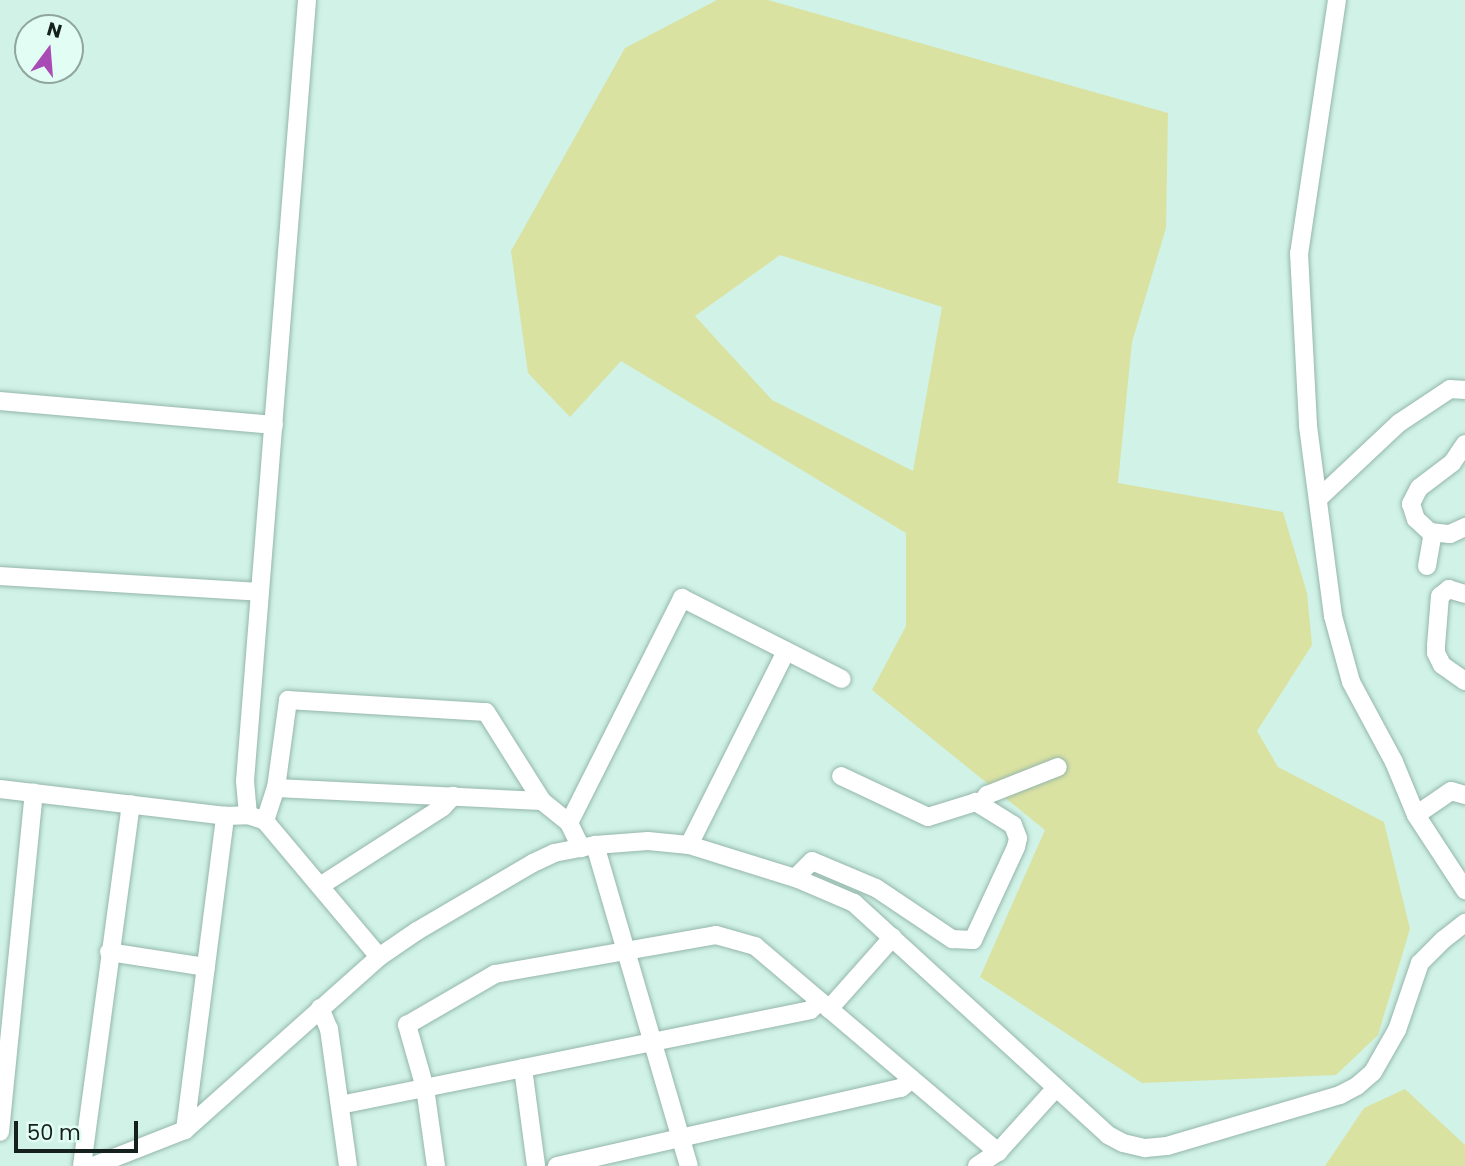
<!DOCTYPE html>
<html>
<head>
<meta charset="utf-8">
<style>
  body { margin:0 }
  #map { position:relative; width:1465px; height:1166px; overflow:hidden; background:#d0f2e7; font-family:Poppins,sans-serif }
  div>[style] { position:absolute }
  .green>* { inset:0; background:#dae2a2 }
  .roads { filter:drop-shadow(0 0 2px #95b6ab) drop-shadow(0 0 2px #95b6ab) }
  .minor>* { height:18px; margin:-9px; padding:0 9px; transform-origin:9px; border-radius:9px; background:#fff }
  span { translate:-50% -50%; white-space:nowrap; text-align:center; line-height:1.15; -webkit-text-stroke:5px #e2fdf4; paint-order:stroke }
  .north { position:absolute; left:14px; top:14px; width:70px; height:70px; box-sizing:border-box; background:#e2fdf4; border:2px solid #90a59e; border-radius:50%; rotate:16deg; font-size:19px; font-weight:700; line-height:28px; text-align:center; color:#15211d }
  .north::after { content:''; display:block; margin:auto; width:24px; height:32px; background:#a84bb5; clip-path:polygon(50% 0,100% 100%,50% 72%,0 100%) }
  .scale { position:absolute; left:14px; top:1121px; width:124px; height:32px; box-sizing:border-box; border:4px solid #15211d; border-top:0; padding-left:9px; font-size:21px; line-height:24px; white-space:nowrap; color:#15211d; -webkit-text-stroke:5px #e2fdf4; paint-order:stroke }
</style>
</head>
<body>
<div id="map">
  <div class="green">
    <i style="clip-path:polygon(evenodd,717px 0,768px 0,1168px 113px,1166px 228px,1132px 342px,1118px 483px,1283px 512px,1307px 593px,1312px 645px,1257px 731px,1278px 767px,1384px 822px,1410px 929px,1378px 1035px,1336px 1075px,1142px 1083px,980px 977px,1045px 830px,872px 690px,906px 626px,906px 533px,621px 361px,570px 417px,528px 373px,511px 251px,625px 48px,717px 0,780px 255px,942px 307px,913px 471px,772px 400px,695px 316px,780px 255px)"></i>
    <i style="clip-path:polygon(1405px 1089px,1465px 1145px,1465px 1166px,1325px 1166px,1364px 1108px)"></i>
  </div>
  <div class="roads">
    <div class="minor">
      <i style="left:1337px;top:0;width:256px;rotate:98.5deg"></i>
      <i style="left:1299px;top:253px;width:173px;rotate:87deg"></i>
      <i style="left:1308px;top:426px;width:192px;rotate:82.5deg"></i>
      <i style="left:1333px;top:616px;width:68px;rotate:74.7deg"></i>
      <i style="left:1351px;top:682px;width:91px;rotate:61.7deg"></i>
      <i style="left:1394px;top:762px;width:57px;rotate:67.5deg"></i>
      <i style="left:1416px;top:815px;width:90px;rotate:56.8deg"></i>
      <i style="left:0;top:401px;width:275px;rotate:5deg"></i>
      <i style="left:1465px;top:444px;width:23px;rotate:124deg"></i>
      <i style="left:1452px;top:463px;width:41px;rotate:142.9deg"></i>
      <i style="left:1419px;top:488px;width:18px;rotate:117deg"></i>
      <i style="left:1411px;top:504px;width:16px;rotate:72deg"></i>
      <i style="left:1416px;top:519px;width:19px;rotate:43deg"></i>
      <i style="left:1430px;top:532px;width:20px;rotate:6deg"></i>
      <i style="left:1450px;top:534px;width:17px;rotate:-25deg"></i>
      <i style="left:1318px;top:499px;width:111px;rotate:-43.2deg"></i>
      <i style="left:1399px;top:423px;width:61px;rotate:-33.7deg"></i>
      <i style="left:1450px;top:389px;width:15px;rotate:4deg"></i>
      <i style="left:1427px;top:566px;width:34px;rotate:-80deg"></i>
      <i style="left:0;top:576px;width:259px;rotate:3.5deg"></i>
      <i style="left:1465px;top:594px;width:17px;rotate:-163deg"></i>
      <i style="left:1449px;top:589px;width:11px;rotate:142deg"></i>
      <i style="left:1440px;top:596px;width:50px;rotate:94.6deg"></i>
      <i style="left:1436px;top:646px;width:7px;rotate:90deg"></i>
      <i style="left:1436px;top:653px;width:13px;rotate:63deg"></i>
      <i style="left:1442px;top:665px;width:28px;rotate:35deg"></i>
      <i style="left:276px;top:788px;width:266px;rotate:2.8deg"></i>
      <i style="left:0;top:789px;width:227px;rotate:6.8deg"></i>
      <i style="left:225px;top:816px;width:23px;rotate:-2deg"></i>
      <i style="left:248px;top:815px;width:18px;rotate:19deg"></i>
      <i style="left:265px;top:821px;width:177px;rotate:50deg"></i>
      <i style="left:981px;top:805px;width:12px;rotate:-59deg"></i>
      <i style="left:987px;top:795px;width:76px;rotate:-21.5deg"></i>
      <i style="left:248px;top:815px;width:34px;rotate:-95deg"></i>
      <i style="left:245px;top:781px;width:783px;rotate:-85.46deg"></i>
      <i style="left:1416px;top:815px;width:42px;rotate:-34.4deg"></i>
      <i style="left:1451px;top:791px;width:15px;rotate:16deg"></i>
      <i style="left:265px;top:821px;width:35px;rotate:-72deg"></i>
      <i style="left:276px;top:788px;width:89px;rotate:-82.2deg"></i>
      <i style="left:288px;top:700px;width:198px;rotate:3.5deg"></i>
      <i style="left:486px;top:712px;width:105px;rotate:57.8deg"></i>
      <i style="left:542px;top:801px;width:35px;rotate:39deg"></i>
      <i style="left:569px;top:823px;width:28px;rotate:64deg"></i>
      <i style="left:569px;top:823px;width:252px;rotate:-63.3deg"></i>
      <i style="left:682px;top:598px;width:179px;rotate:26.9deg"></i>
      <i style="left:595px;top:845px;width:334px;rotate:73.7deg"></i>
      <i style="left:689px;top:845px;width:217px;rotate:-63.4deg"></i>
      <i style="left:795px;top:878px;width:24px;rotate:-45deg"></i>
      <i style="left:812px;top:861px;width:69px;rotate:22.9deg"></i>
      <i style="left:876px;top:888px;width:92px;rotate:33.9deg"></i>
      <i style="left:952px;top:939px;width:21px;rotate:3deg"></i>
      <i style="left:973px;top:940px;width:102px;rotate:-65.2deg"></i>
      <i style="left:1016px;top:847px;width:9px;rotate:-77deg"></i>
      <i style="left:1018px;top:838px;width:14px;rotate:-111deg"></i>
      <i style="left:1013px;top:825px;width:44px;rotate:-148.1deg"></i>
      <i style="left:976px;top:802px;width:50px;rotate:162.6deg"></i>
      <i style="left:928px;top:817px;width:96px;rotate:-154.8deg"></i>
      <i style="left:320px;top:886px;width:146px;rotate:-32.7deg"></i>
      <i style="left:443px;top:807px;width:15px;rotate:-48deg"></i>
      <i style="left:109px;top:952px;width:98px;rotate:8.8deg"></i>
      <i style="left:320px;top:1008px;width:23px;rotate:67deg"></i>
      <i style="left:329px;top:1029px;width:138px;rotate:82.1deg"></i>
      <i style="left:829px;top:1009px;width:96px;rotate:-48.4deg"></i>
      <i style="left:523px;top:1068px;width:99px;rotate:82.4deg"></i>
      <i style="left:340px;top:1105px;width:480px;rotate:-11.4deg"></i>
      <i style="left:810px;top:1010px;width:13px;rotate:-39deg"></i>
      <i style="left:185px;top:1130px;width:317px;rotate:-82.7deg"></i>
      <i style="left:0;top:1132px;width:341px;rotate:-84.3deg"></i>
      <i style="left:82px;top:1166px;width:365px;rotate:-82.3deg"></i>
      <i style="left:93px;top:1166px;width:99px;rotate:-21.4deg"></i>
      <i style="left:185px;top:1130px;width:260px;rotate:-41.7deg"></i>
      <i style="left:379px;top:957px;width:46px;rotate:-34.4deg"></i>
      <i style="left:417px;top:931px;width:134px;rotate:-30.4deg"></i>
      <i style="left:533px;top:863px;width:23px;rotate:-25deg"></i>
      <i style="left:554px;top:853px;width:42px;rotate:-11deg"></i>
      <i style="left:595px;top:845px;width:53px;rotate:-4.3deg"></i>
      <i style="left:648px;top:841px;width:41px;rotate:5.6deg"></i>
      <i style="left:689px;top:845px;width:114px;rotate:17.3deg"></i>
      <i style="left:798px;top:879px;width:61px;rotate:23.2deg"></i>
      <i style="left:854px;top:903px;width:344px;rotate:42.4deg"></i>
      <i style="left:1108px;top:1135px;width:17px;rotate:28deg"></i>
      <i style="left:1123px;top:1143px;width:23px;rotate:13deg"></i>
      <i style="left:1145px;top:1148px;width:22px;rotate:-5deg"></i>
      <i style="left:1167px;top:1146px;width:180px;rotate:-16.4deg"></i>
      <i style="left:1340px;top:1095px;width:19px;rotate:-28deg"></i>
      <i style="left:1357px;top:1086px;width:21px;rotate:-41deg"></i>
      <i style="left:1373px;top:1072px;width:48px;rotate:-60.3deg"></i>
      <i style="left:1397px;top:1030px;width:71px;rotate:-71.1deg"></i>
      <i style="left:1420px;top:963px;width:33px;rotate:-45deg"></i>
      <i style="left:1443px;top:940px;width:28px;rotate:-38deg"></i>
      <i style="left:436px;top:1166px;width:79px;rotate:-98deg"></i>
      <i style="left:425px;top:1088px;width:66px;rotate:-105.9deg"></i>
      <i style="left:407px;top:1025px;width:102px;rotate:-30.1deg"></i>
      <i style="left:495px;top:974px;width:224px;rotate:-10deg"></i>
      <i style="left:716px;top:935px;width:41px;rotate:15.8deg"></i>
      <i style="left:755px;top:946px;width:319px;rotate:40.3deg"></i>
      <i style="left:557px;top:1166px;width:353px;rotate:-12.8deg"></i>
      <i style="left:901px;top:1088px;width:14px;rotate:-39deg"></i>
      <i style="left:977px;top:1166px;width:25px;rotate:-34deg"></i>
      <i style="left:998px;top:1152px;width:85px;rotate:-47.9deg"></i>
    </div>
  </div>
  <div class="north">N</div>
  <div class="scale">50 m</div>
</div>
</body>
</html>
